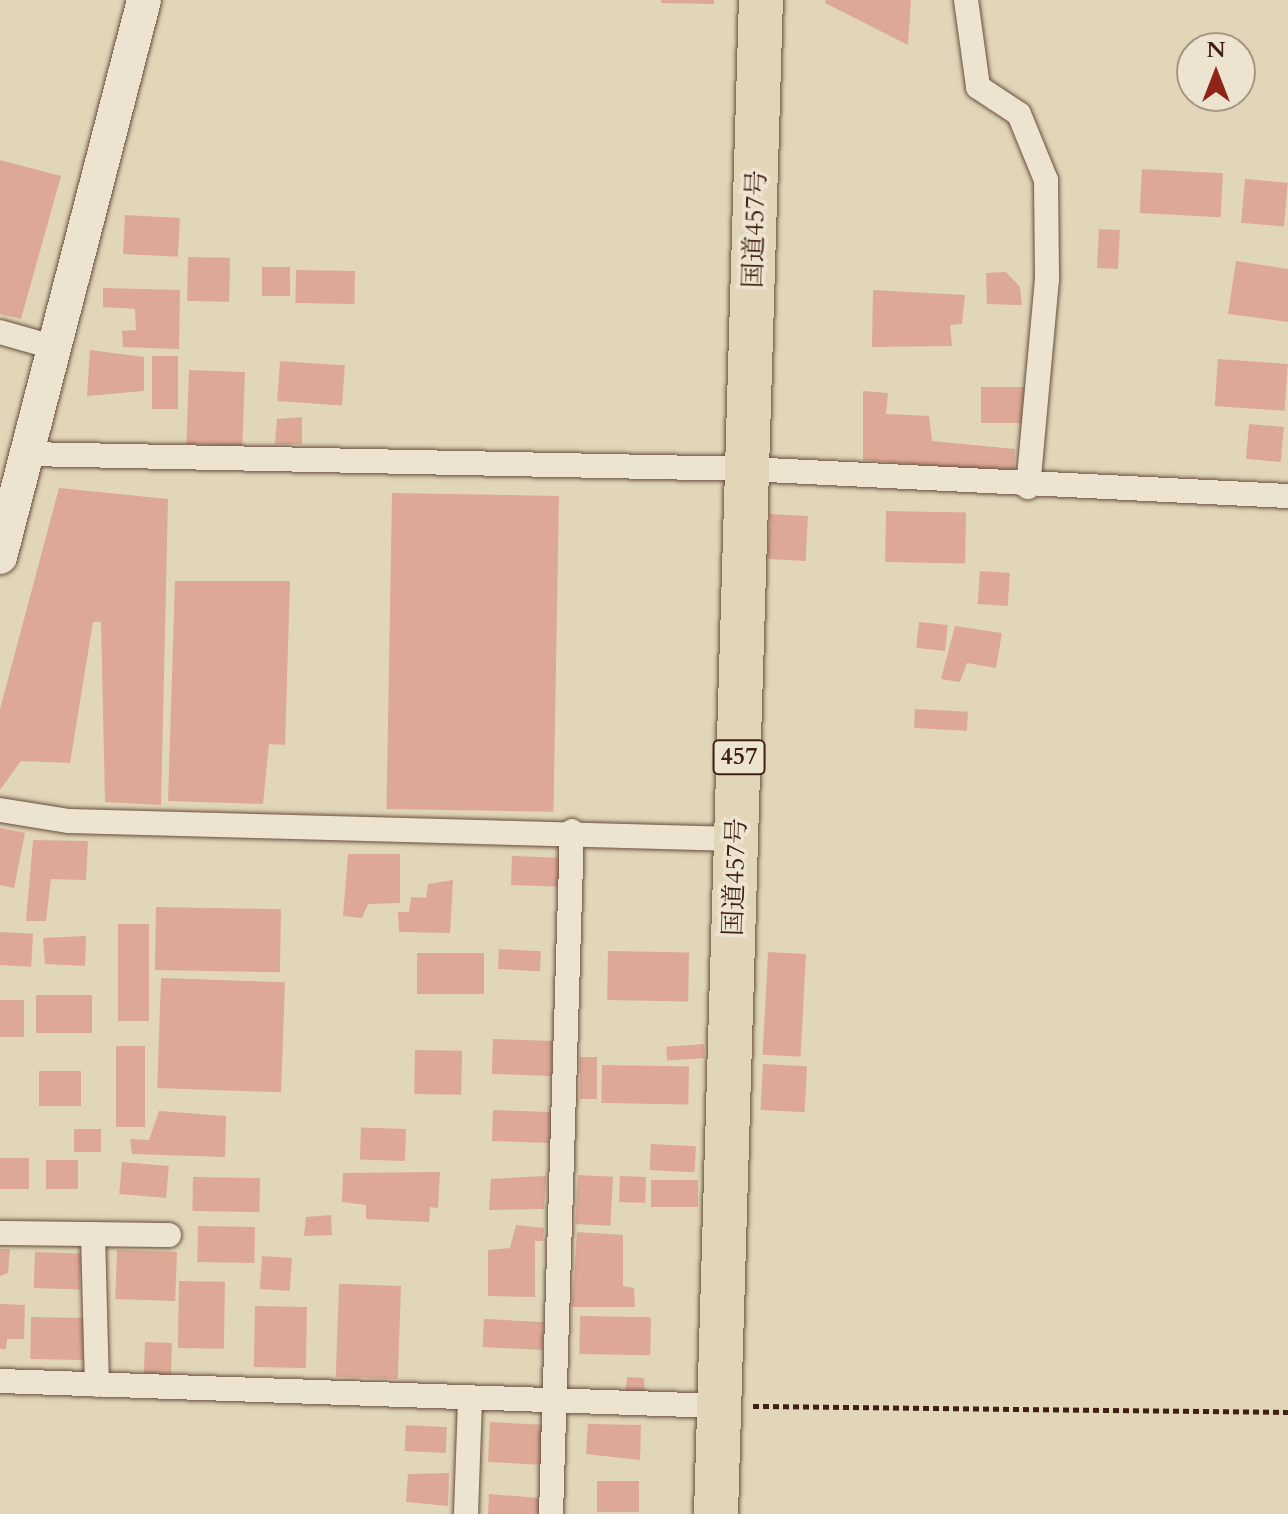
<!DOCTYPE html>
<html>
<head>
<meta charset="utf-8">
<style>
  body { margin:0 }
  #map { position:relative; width:1288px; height:1514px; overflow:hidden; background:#e1d6b8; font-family:Cardo,"Noto Serif JP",serif }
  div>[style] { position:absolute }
  .building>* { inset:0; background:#dea897; transform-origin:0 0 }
  .path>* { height:5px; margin-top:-2.5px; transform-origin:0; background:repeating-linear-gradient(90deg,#412014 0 6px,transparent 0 10px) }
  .roads { filter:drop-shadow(0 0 2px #694e3d) drop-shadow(0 0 2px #694e3d) }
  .street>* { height:24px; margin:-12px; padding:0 12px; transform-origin:12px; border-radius:12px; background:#ece4d1 }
  .secondary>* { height:34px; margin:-17px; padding:0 17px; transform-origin:17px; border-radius:17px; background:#ece4d1 }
  .highway>* { height:44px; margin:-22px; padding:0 22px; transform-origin:22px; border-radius:22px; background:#e1d6b8 }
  span { translate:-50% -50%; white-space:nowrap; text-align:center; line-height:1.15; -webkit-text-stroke:7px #ece4d1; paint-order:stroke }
  .shield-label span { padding:2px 6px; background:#ece4d1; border:2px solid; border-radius:6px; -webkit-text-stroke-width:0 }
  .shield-label { font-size:24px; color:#412014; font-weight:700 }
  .street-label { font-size:26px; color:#412014 }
  .north { position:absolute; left:1176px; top:32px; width:80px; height:80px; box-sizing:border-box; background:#ece4d1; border:2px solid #a89685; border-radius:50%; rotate:0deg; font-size:22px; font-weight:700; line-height:32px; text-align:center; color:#412014 }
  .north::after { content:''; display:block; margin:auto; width:28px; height:36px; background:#8f2418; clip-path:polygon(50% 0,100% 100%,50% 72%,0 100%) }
</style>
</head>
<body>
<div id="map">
  <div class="building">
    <i style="clip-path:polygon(661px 0,714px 0,714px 4px,661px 3px)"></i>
    <i style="clip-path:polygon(826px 0,911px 0,908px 45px,825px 3px)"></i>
    <i style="clip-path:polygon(0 160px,61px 176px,21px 319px,0 314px)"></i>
    <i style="left:1142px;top:169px;width:81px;height:44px;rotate:3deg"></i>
    <i style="left:1245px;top:179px;width:43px;height:44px;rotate:5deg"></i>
    <i style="left:125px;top:215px;width:55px;height:39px;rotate:3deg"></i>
    <i style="left:1099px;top:229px;width:21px;height:39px;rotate:3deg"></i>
    <i style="left:188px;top:257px;width:42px;height:44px;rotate:1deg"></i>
    <i style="clip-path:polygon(1236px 261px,1288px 269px,1288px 322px,1228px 314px)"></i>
    <i style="left:262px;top:267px;width:28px;height:29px"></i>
    <i style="left:296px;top:270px;width:59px;height:33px;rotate:1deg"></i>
    <i style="clip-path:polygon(1006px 272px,1020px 287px,1022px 305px,987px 304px,986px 273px)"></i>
    <i style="clip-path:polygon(103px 288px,180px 290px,179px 349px,123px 347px,122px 331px,136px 330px,135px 309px,103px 307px)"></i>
    <i style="clip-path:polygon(873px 290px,965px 295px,962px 324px,950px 325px,952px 346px,872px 347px)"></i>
    <i style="clip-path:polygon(90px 350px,144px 357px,144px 391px,87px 396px)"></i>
    <i style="left:152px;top:356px;width:26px;height:53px"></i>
    <i style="left:1218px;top:359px;width:70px;height:47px;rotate:4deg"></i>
    <i style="left:280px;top:361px;width:65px;height:40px;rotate:4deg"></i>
    <i style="left:189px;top:370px;width:56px;height:74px;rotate:2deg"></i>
    <i style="left:1026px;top:387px;width:36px;height:45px;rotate:90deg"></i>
    <i style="clip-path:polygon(863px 391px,888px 393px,886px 414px,929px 416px,932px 441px,1015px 449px,1014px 473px,863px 460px)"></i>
    <i style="clip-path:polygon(302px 417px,302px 444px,275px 444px,277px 419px)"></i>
    <i style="left:1249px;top:424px;width:35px;height:35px;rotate:5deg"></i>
    <i style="clip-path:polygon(59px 488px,168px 499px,161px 805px,105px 802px,101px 622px,93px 622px,70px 763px,21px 761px,0 790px,0 709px)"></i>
    <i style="left:392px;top:493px;width:167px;height:316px;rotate:1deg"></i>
    <i style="left:886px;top:511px;width:80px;height:51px;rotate:1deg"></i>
    <i style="left:770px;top:514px;width:38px;height:45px;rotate:3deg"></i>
    <i style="left:980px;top:571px;width:30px;height:33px;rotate:4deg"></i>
    <i style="clip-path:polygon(175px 581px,290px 581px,285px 745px,269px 744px,263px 804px,168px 801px)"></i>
    <i style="left:919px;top:622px;width:29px;height:26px;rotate:6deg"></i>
    <i style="clip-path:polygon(955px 626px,1002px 633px,996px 668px,967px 663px,960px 682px,941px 679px)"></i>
    <i style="left:915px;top:709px;width:53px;height:19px;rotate:3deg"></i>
    <i style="clip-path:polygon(0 828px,25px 833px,14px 888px,0 885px)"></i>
    <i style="clip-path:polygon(33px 840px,88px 841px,86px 880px,51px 879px,46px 921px,26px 921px)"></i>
    <i style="clip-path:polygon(348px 854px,400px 854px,400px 903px,368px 904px,362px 918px,343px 916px)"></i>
    <i style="left:512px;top:856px;width:55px;height:29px;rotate:2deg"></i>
    <i style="clip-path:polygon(453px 880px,450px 933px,399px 932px,398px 912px,409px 912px,411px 897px,426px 898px,428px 884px)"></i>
    <i style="left:156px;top:907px;width:125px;height:63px;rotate:1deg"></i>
    <i style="left:118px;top:924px;width:31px;height:97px"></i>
    <i style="left:0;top:932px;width:33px;height:33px;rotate:3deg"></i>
    <i style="clip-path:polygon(86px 936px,85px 966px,45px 964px,43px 938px)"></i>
    <i style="left:499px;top:949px;width:42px;height:20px;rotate:3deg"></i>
    <i style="left:608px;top:951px;width:81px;height:49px;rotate:1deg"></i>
    <i style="left:768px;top:952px;width:38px;height:103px;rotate:3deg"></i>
    <i style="left:417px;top:953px;width:67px;height:41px"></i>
    <i style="left:161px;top:978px;width:124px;height:110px;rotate:2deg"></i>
    <i style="left:36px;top:995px;width:56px;height:38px"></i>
    <i style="left:0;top:1000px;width:24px;height:37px"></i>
    <i style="left:493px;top:1039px;width:60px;height:35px;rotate:2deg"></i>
    <i style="left:704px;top:1044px;width:14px;height:38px;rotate:86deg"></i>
    <i style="left:116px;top:1046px;width:29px;height:81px"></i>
    <i style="left:415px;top:1050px;width:47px;height:44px;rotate:1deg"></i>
    <i style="left:597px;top:1057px;width:42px;height:17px;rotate:90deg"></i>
    <i style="left:763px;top:1064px;width:44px;height:46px;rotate:3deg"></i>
    <i style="left:602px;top:1065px;width:87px;height:38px;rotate:1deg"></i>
    <i style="left:81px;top:1071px;width:35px;height:42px;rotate:90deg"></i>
    <i style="left:493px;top:1110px;width:62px;height:31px;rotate:2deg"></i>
    <i style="clip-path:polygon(159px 1111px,226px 1116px,225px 1157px,132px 1154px,130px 1139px,149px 1140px)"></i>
    <i style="left:74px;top:1129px;width:27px;height:23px"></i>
    <i style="left:406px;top:1129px;width:32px;height:45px;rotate:92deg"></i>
    <i style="left:651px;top:1144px;width:45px;height:26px;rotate:3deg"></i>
    <i style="left:0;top:1158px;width:29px;height:31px"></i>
    <i style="left:78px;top:1160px;width:29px;height:32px;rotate:90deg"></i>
    <i style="left:122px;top:1162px;width:47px;height:32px;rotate:5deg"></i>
    <i style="clip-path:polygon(440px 1172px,438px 1208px,430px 1207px,429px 1222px,366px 1219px,366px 1205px,342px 1202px,343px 1173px)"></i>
    <i style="left:578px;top:1175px;width:35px;height:49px;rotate:3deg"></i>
    <i style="clip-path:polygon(546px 1176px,544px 1209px,489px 1210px,491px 1179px)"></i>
    <i style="left:620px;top:1176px;width:26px;height:26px;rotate:2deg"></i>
    <i style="left:193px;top:1177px;width:67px;height:34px;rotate:1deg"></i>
    <i style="left:651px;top:1180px;width:47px;height:27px"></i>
    <i style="clip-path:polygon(331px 1215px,332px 1235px,304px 1236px,306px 1217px)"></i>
    <i style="clip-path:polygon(516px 1225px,544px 1228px,543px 1241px,535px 1241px,535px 1297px,488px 1296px,488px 1250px,510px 1248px)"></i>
    <i style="left:198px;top:1226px;width:57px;height:36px;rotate:1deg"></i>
    <i style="clip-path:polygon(577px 1232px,623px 1235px,623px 1286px,634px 1288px,635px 1307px,572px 1307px)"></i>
    <i style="clip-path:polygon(0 1249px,10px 1249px,8px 1273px,0 1276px)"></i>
    <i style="left:117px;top:1250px;width:60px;height:49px;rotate:2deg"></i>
    <i style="left:35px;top:1252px;width:46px;height:36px;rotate:2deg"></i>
    <i style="left:262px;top:1256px;width:30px;height:33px;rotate:4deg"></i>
    <i style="left:179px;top:1281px;width:46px;height:67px;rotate:1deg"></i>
    <i style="left:401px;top:1286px;width:93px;height:62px;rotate:92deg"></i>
    <i style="clip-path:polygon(0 1304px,25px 1305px,24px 1339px,7px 1339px,6px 1349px,0 1349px)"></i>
    <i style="left:255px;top:1306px;width:52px;height:61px;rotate:1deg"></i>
    <i style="left:580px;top:1316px;width:71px;height:38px;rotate:1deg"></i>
    <i style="left:31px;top:1317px;width:53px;height:42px;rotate:1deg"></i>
    <i style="left:484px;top:1319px;width:60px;height:28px;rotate:3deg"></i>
    <i style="left:145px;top:1342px;width:27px;height:34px;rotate:2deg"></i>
    <i style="clip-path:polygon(627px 1377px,644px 1378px,645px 1397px,625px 1396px)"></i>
    <i style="left:490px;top:1422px;width:56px;height:40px;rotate:3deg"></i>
    <i style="clip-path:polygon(588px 1424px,641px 1425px,640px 1460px,586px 1454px)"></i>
    <i style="left:406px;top:1425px;width:41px;height:26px;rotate:3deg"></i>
    <i style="clip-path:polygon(449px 1473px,448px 1506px,406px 1502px,408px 1474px)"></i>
    <i style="left:597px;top:1481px;width:42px;height:31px"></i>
    <i style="clip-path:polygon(489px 1494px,540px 1498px,541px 1514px,488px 1514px)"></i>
  </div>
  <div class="path">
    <i style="left:753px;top:1406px;width:535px;rotate:0.64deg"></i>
  </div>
  <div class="roads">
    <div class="street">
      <i style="left:966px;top:0;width:88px;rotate:82.1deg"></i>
      <i style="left:978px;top:87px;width:49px;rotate:33.4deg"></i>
      <i style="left:1019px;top:114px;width:71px;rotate:67.8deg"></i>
      <i style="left:1046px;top:180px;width:99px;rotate:89.4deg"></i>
      <i style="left:1047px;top:279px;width:209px;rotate:95.2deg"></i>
      <i style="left:0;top:332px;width:58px;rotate:15.9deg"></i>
      <i style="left:27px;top:454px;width:720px;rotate:1.19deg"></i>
      <i style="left:747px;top:469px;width:542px;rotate:2.86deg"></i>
      <i style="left:0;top:810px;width:70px;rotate:9.1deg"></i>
      <i style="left:69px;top:821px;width:667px;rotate:1.55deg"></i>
      <i style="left:0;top:1233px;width:169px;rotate:0.7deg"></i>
      <i style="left:93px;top:1234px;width:151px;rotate:88.5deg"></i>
      <i style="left:0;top:1381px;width:719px;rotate:1.99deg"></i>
      <i style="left:466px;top:1514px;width:116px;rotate:-88deg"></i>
      <i style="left:551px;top:1514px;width:683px;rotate:-88.24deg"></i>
    </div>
    <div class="secondary">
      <i style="left:0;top:557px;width:575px;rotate:-75.5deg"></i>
    </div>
    <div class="highway">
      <i style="left:716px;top:1514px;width:1515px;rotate:-88.3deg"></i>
    </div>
  </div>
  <div class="shield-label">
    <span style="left:739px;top:757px">457</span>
  </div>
  <div class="street-label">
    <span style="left:755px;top:229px;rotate:-88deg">国道457号</span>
    <span style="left:735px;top:877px;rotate:-88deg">国道457号</span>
  </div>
  <div class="north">N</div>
</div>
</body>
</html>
